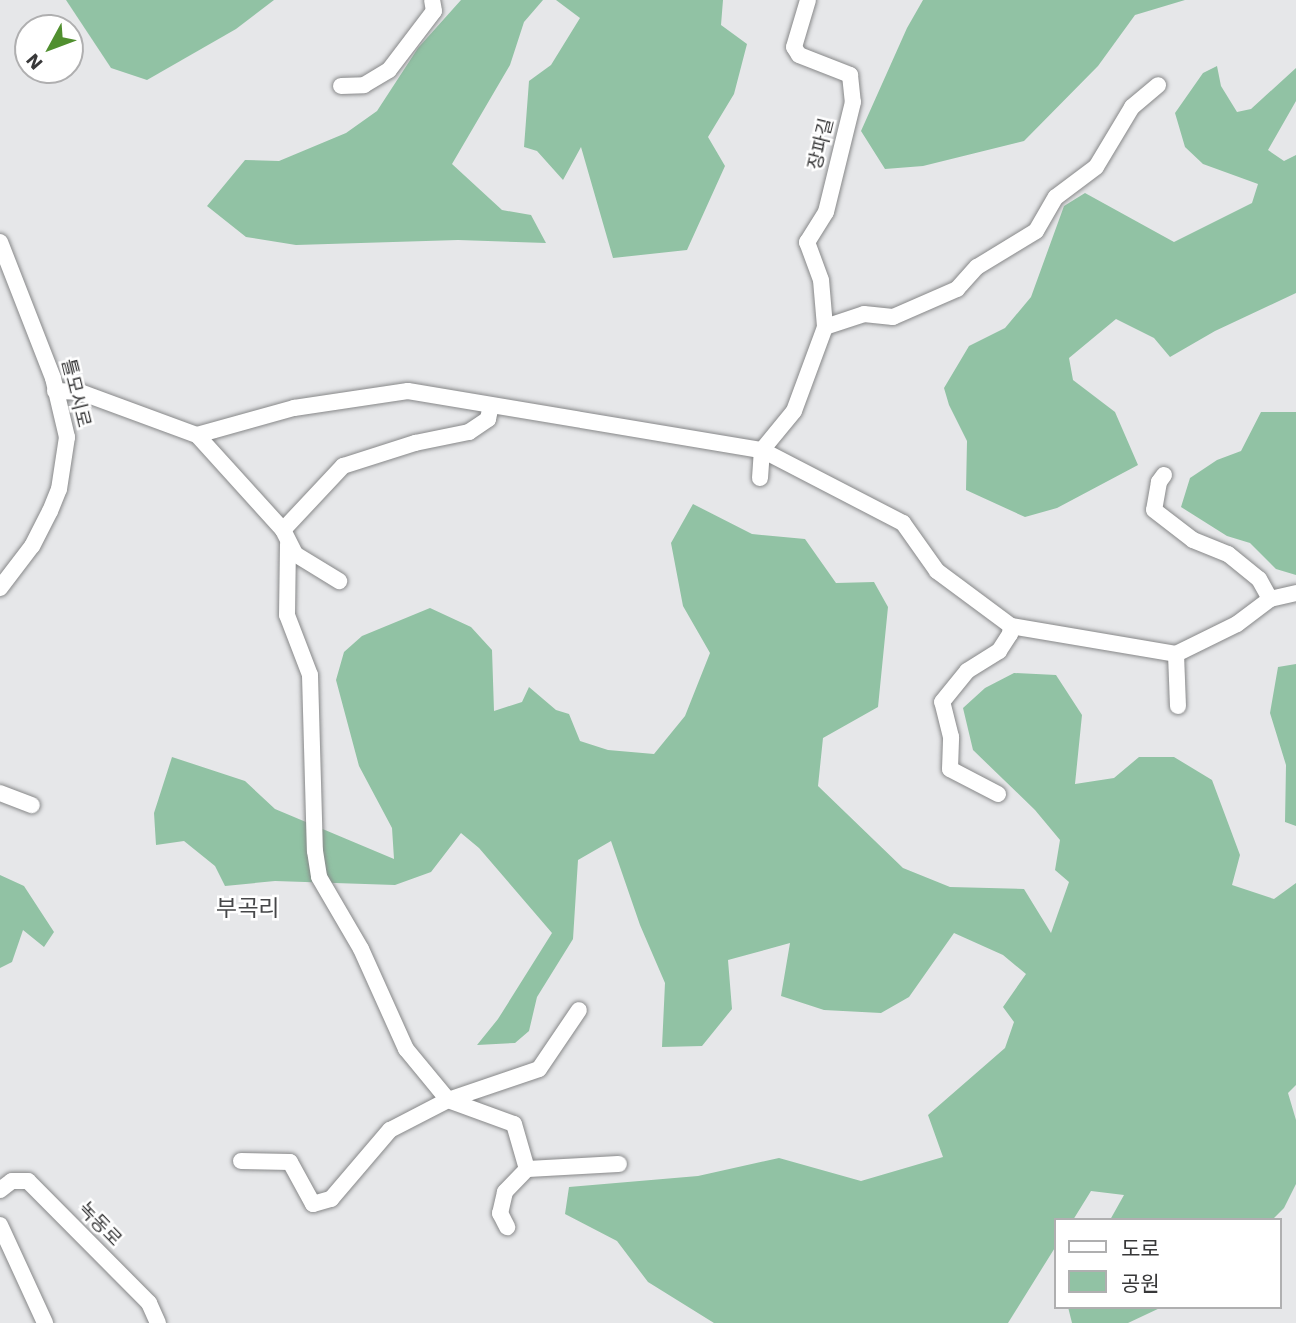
<!DOCTYPE html>
<html>
<head>
<meta charset="utf-8">
<style>
  body { margin:0 }
  #map { position:relative; width:1296px; height:1323px; overflow:hidden; background:#e6e7e9; font-family:"Work Sans","Noto Sans KR",sans-serif }
  div>[style] { position:absolute }
  .green>* { inset:0; background:#91c2a4 }
  .roads { filter:drop-shadow(0 0 2px #878889) drop-shadow(0 0 2px #878889) }
  .minor>* { height:16px; margin:-8px; padding:0 8px; transform-origin:8px; border-radius:8px; background:#fff }
  span { translate:-50% -50%; white-space:nowrap; text-align:center; line-height:1.15; -webkit-text-stroke:5px #fff; paint-order:stroke }
  .street-label { font-size:19px; color:#383839 }
  .quarter-label { font-size:23px; color:#464749 }
  .legend { position:absolute; left:1054px; top:1218px; width:228px; height:91px; box-sizing:border-box; background:#fff; border:2px solid #afafb0; margin:0; padding:9px 12px; list-style:none; font-size:21px; color:#383839 }
  .legend li { display:flex; align-items:center; gap:14px; height:35px }
  .legend b { width:35px; border:2px solid #afafb0 }
  .north { position:absolute; left:14px; top:14px; width:70px; height:70px; box-sizing:border-box; background:#fff; border:2px solid #afafb0; border-radius:50%; rotate:229deg; font-size:19px; font-weight:700; line-height:28px; text-align:center; color:#383839 }
  .north::after { content:''; display:block; margin:auto; width:24px; height:32px; background:#508f2f; clip-path:polygon(50% 0,100% 100%,50% 72%,0 100%) }
</style>
</head>
<body>
<div id="map">
  <div class="green">
    <i style="clip-path:polygon(66px 0,274px 0,236px 29px,147px 80px,111px 68px)"></i>
    <i style="clip-path:polygon(461px 0,543px 0,524px 22px,510px 65px,452px 164px,502px 210px,531px 215px,546px 243px,458px 240px,296px 245px,246px 237px,207px 206px,245px 160px,279px 161px,346px 133px,377px 111px,418px 48px)"></i>
    <i style="clip-path:polygon(556px 0,723px 0,721px 25px,747px 44px,734px 94px,708px 137px,725px 166px,687px 250px,613px 258px,581px 147px,563px 180px,537px 151px,524px 147px,529px 81px,551px 65px,580px 18px)"></i>
    <i style="clip-path:polygon(923px 0,1185px 0,1135px 15px,1098px 66px,1024px 141px,923px 166px,885px 169px,861px 131px,907px 28px)"></i>
    <i style="clip-path:polygon(1217px 66px,1221px 86px,1237px 112px,1251px 109px,1296px 68px,1296px 101px,1268px 150px,1284px 161px,1296px 155px,1296px 293px,1215px 331px,1170px 357px,1154px 338px,1116px 319px,1069px 358px,1073px 380px,1115px 412px,1138px 465px,1057px 508px,1025px 517px,966px 490px,967px 441px,949px 405px,944px 388px,969px 346px,1005px 328px,1031px 297px,1064px 206px,1085px 193px,1174px 242px,1252px 203px,1258px 184px,1203px 164px,1185px 147px,1175px 113px,1203px 73px)"></i>
    <i style="clip-path:polygon(1261px 412px,1296px 412px,1296px 575px,1276px 569px,1250px 543px,1227px 536px,1181px 507px,1190px 478px,1217px 460px,1241px 451px)"></i>
    <i style="clip-path:polygon(693px 504px,752px 534px,805px 539px,836px 583px,874px 582px,888px 607px,878px 707px,823px 738px,818px 786px,903px 868px,950px 887px,1024px 889px,1051px 933px,1069px 882px,1055px 870px,1060px 840px,1035px 810px,973px 750px,963px 708px,985px 688px,1014px 673px,1056px 675px,1082px 715px,1075px 784px,1114px 778px,1139px 757px,1174px 757px,1212px 780px,1240px 855px,1232px 885px,1274px 899px,1296px 883px,1296px 1085px,1288px 1093px,1296px 1120px,1296px 1184px,1284px 1208px,1272px 1220px,1110px 1220px,1124px 1195px,1091px 1191px,1073px 1220px,1056px 1220px,1056px 1246px,1008px 1323px,714px 1323px,648px 1282px,617px 1241px,565px 1214px,569px 1187px,698px 1176px,779px 1158px,861px 1181px,943px 1157px,928px 1115px,1005px 1048px,1014px 1022px,1003px 1007px,1026px 974px,1003px 955px,954px 933px,909px 997px,881px 1013px,824px 1010px,781px 996px,790px 943px,728px 960px,732px 1009px,702px 1046px,662px 1047px,665px 983px,640px 925px,611px 841px,578px 860px,573px 939px,537px 997px,529px 1031px,515px 1043px,477px 1045px,498px 1019px,552px 933px,479px 848px,461px 833px,431px 872px,395px 885px,275px 881px,225px 886px,215px 866px,184px 841px,156px 845px,154px 813px,172px 757px,245px 781px,275px 809px,394px 859px,392px 828px,359px 766px,336px 680px,344px 652px,362px 636px,430px 608px,471px 627px,492px 650px,494px 711px,522px 702px,529px 687px,556px 710px,569px 714px,580px 741px,608px 750px,654px 754px,685px 716px,710px 653px,683px 606px,671px 543px)"></i>
    <i style="clip-path:polygon(1296px 664px,1296px 826px,1285px 822px,1286px 765px,1270px 713px,1278px 667px)"></i>
    <i style="clip-path:polygon(0 875px,24px 886px,54px 932px,44px 947px,23px 930px,12px 962px,0 968px)"></i>
    <i style="clip-path:polygon(1068px 1307px,1162px 1307px,1128px 1323px,1072px 1323px)"></i>
  </div>
  <div class="roads">
    <div class="minor">
      <i style="left:808px;top:0;width:49px;rotate:106.6deg"></i>
      <i style="left:794px;top:47px;width:9px;rotate:58deg"></i>
      <i style="left:799px;top:55px;width:55px;rotate:21.4deg"></i>
      <i style="left:850px;top:75px;width:27px;rotate:84deg"></i>
      <i style="left:853px;top:102px;width:113px;rotate:103.8deg"></i>
      <i style="left:826px;top:212px;width:36px;rotate:122deg"></i>
      <i style="left:807px;top:242px;width:40px;rotate:69.8deg"></i>
      <i style="left:821px;top:280px;width:47px;rotate:85.1deg"></i>
      <i style="left:341px;top:86px;width:23px;rotate:-2deg"></i>
      <i style="left:364px;top:85px;width:29px;rotate:-31deg"></i>
      <i style="left:389px;top:70px;width:74px;rotate:-52.7deg"></i>
      <i style="left:434px;top:11px;width:11px;rotate:-100deg"></i>
      <i style="left:0;top:242px;width:146px;rotate:68.7deg"></i>
      <i style="left:53px;top:378px;width:61px;rotate:76.7deg"></i>
      <i style="left:67px;top:437px;width:53px;rotate:98.7deg"></i>
      <i style="left:59px;top:489px;width:24px;rotate:112deg"></i>
      <i style="left:50px;top:511px;width:39px;rotate:117deg"></i>
      <i style="left:32px;top:546px;width:53px;rotate:127.3deg"></i>
      <i style="left:55px;top:391px;width:25px;rotate:2deg"></i>
      <i style="left:80px;top:392px;width:125px;rotate:20.2deg"></i>
      <i style="left:197px;top:435px;width:101px;rotate:-15.6deg"></i>
      <i style="left:294px;top:408px;width:115px;rotate:-8.5deg"></i>
      <i style="left:408px;top:391px;width:359px;rotate:9.5deg"></i>
      <i style="left:762px;top:450px;width:159px;rotate:27.4deg"></i>
      <i style="left:903px;top:523px;width:59px;rotate:54.7deg"></i>
      <i style="left:937px;top:571px;width:92px;rotate:36.6deg"></i>
      <i style="left:1011px;top:626px;width:167px;rotate:9.6deg"></i>
      <i style="left:1176px;top:654px;width:68px;rotate:-26.2deg"></i>
      <i style="left:1237px;top:624px;width:41px;rotate:-37.1deg"></i>
      <i style="left:1270px;top:599px;width:27px;rotate:-13deg"></i>
      <i style="left:197px;top:435px;width:128px;rotate:47.8deg"></i>
      <i style="left:283px;top:530px;width:27px;rotate:63deg"></i>
      <i style="left:295px;top:554px;width:52px;rotate:31.5deg"></i>
      <i style="left:1164px;top:475px;width:9px;rotate:126deg"></i>
      <i style="left:1159px;top:482px;width:28px;rotate:100deg"></i>
      <i style="left:1154px;top:510px;width:49px;rotate:37.6deg"></i>
      <i style="left:1193px;top:540px;width:38px;rotate:22deg"></i>
      <i style="left:1228px;top:554px;width:40px;rotate:39deg"></i>
      <i style="left:1259px;top:579px;width:23px;rotate:61deg"></i>
      <i style="left:760px;top:478px;width:28px;rotate:-86deg"></i>
      <i style="left:762px;top:450px;width:50px;rotate:-50.6deg"></i>
      <i style="left:794px;top:411px;width:90px;rotate:-69.7deg"></i>
      <i style="left:825px;top:327px;width:41px;rotate:-18.4deg"></i>
      <i style="left:864px;top:314px;width:29px;rotate:6deg"></i>
      <i style="left:893px;top:317px;width:70px;rotate:-23.6deg"></i>
      <i style="left:957px;top:289px;width:30px;rotate:-48deg"></i>
      <i style="left:977px;top:267px;width:69px;rotate:-31.4deg"></i>
      <i style="left:1036px;top:231px;width:39px;rotate:-60deg"></i>
      <i style="left:1056px;top:197px;width:50px;rotate:-36.9deg"></i>
      <i style="left:1096px;top:167px;width:70px;rotate:-59deg"></i>
      <i style="left:1132px;top:107px;width:34px;rotate:-40deg"></i>
      <i style="left:283px;top:530px;width:88px;rotate:-46.8deg"></i>
      <i style="left:343px;top:466px;width:76px;rotate:-17.7deg"></i>
      <i style="left:415px;top:443px;width:55px;rotate:-11.5deg"></i>
      <i style="left:469px;top:432px;width:23px;rotate:-34deg"></i>
      <i style="left:488px;top:419px;width:14px;rotate:-78deg"></i>
      <i style="left:288px;top:544px;width:71px;rotate:90.8deg"></i>
      <i style="left:287px;top:615px;width:64px;rotate:69deg"></i>
      <i style="left:310px;top:675px;width:176px;rotate:88.4deg"></i>
      <i style="left:315px;top:851px;width:26px;rotate:81deg"></i>
      <i style="left:319px;top:877px;width:83px;rotate:59.7deg"></i>
      <i style="left:361px;top:949px;width:110px;rotate:65.8deg"></i>
      <i style="left:406px;top:1049px;width:66px;rotate:50.5deg"></i>
      <i style="left:448px;top:1100px;width:70px;rotate:20deg"></i>
      <i style="left:514px;top:1124px;width:47px;rotate:73.9deg"></i>
      <i style="left:527px;top:1169px;width:32px;rotate:134deg"></i>
      <i style="left:505px;top:1192px;width:22px;rotate:103deg"></i>
      <i style="left:500px;top:1213px;width:16px;rotate:63deg"></i>
      <i style="left:1176px;top:654px;width:52px;rotate:87.8deg"></i>
      <i style="left:0;top:793px;width:34px;rotate:21deg"></i>
      <i style="left:998px;top:794px;width:54px;rotate:-152.5deg"></i>
      <i style="left:950px;top:769px;width:32px;rotate:-88deg"></i>
      <i style="left:951px;top:737px;width:36px;rotate:-104deg"></i>
      <i style="left:942px;top:702px;width:40px;rotate:-51deg"></i>
      <i style="left:967px;top:671px;width:38px;rotate:-32deg"></i>
      <i style="left:999px;top:651px;width:20px;rotate:-57deg"></i>
      <i style="left:1010px;top:634px;width:8px;rotate:-83deg"></i>
      <i style="left:241px;top:1161px;width:49px;rotate:1.2deg"></i>
      <i style="left:290px;top:1162px;width:48px;rotate:61.3deg"></i>
      <i style="left:313px;top:1204px;width:19px;rotate:-16deg"></i>
      <i style="left:331px;top:1199px;width:91px;rotate:-49.5deg"></i>
      <i style="left:390px;top:1130px;width:65px;rotate:-27.3deg"></i>
      <i style="left:448px;top:1100px;width:96px;rotate:-18.8deg"></i>
      <i style="left:539px;top:1069px;width:71px;rotate:-55.9deg"></i>
      <i style="left:527px;top:1169px;width:92px;rotate:-3.1deg"></i>
      <i style="left:0;top:1190px;width:15px;rotate:-37deg"></i>
      <i style="left:12px;top:1181px;width:16px"></i>
      <i style="left:28px;top:1181px;width:172px;rotate:45.2deg"></i>
      <i style="left:149px;top:1303px;width:22px;rotate:66deg"></i>
      <i style="left:0;top:1225px;width:108px;rotate:65.3deg"></i>
    </div>
  </div>
  <div class="street-label">
    <span style="left:821px;top:144px;rotate:-76deg">장파길</span>
    <span style="left:76px;top:393px;rotate:76deg">틀모시로</span>
    <span style="left:100px;top:1224px;rotate:46deg">녹동로</span>
  </div>
  <div class="quarter-label">
    <span style="left:248px;top:909px">부곡리</span>
  </div>
  <ul class="legend">
  <li><b style="height:9px;background:#fff"></b>도로</li>
  <li><b style="height:19px;background:#91c2a4"></b>공원</li>
  </ul>
  <div class="north">N</div>
</div>
</body>
</html>
